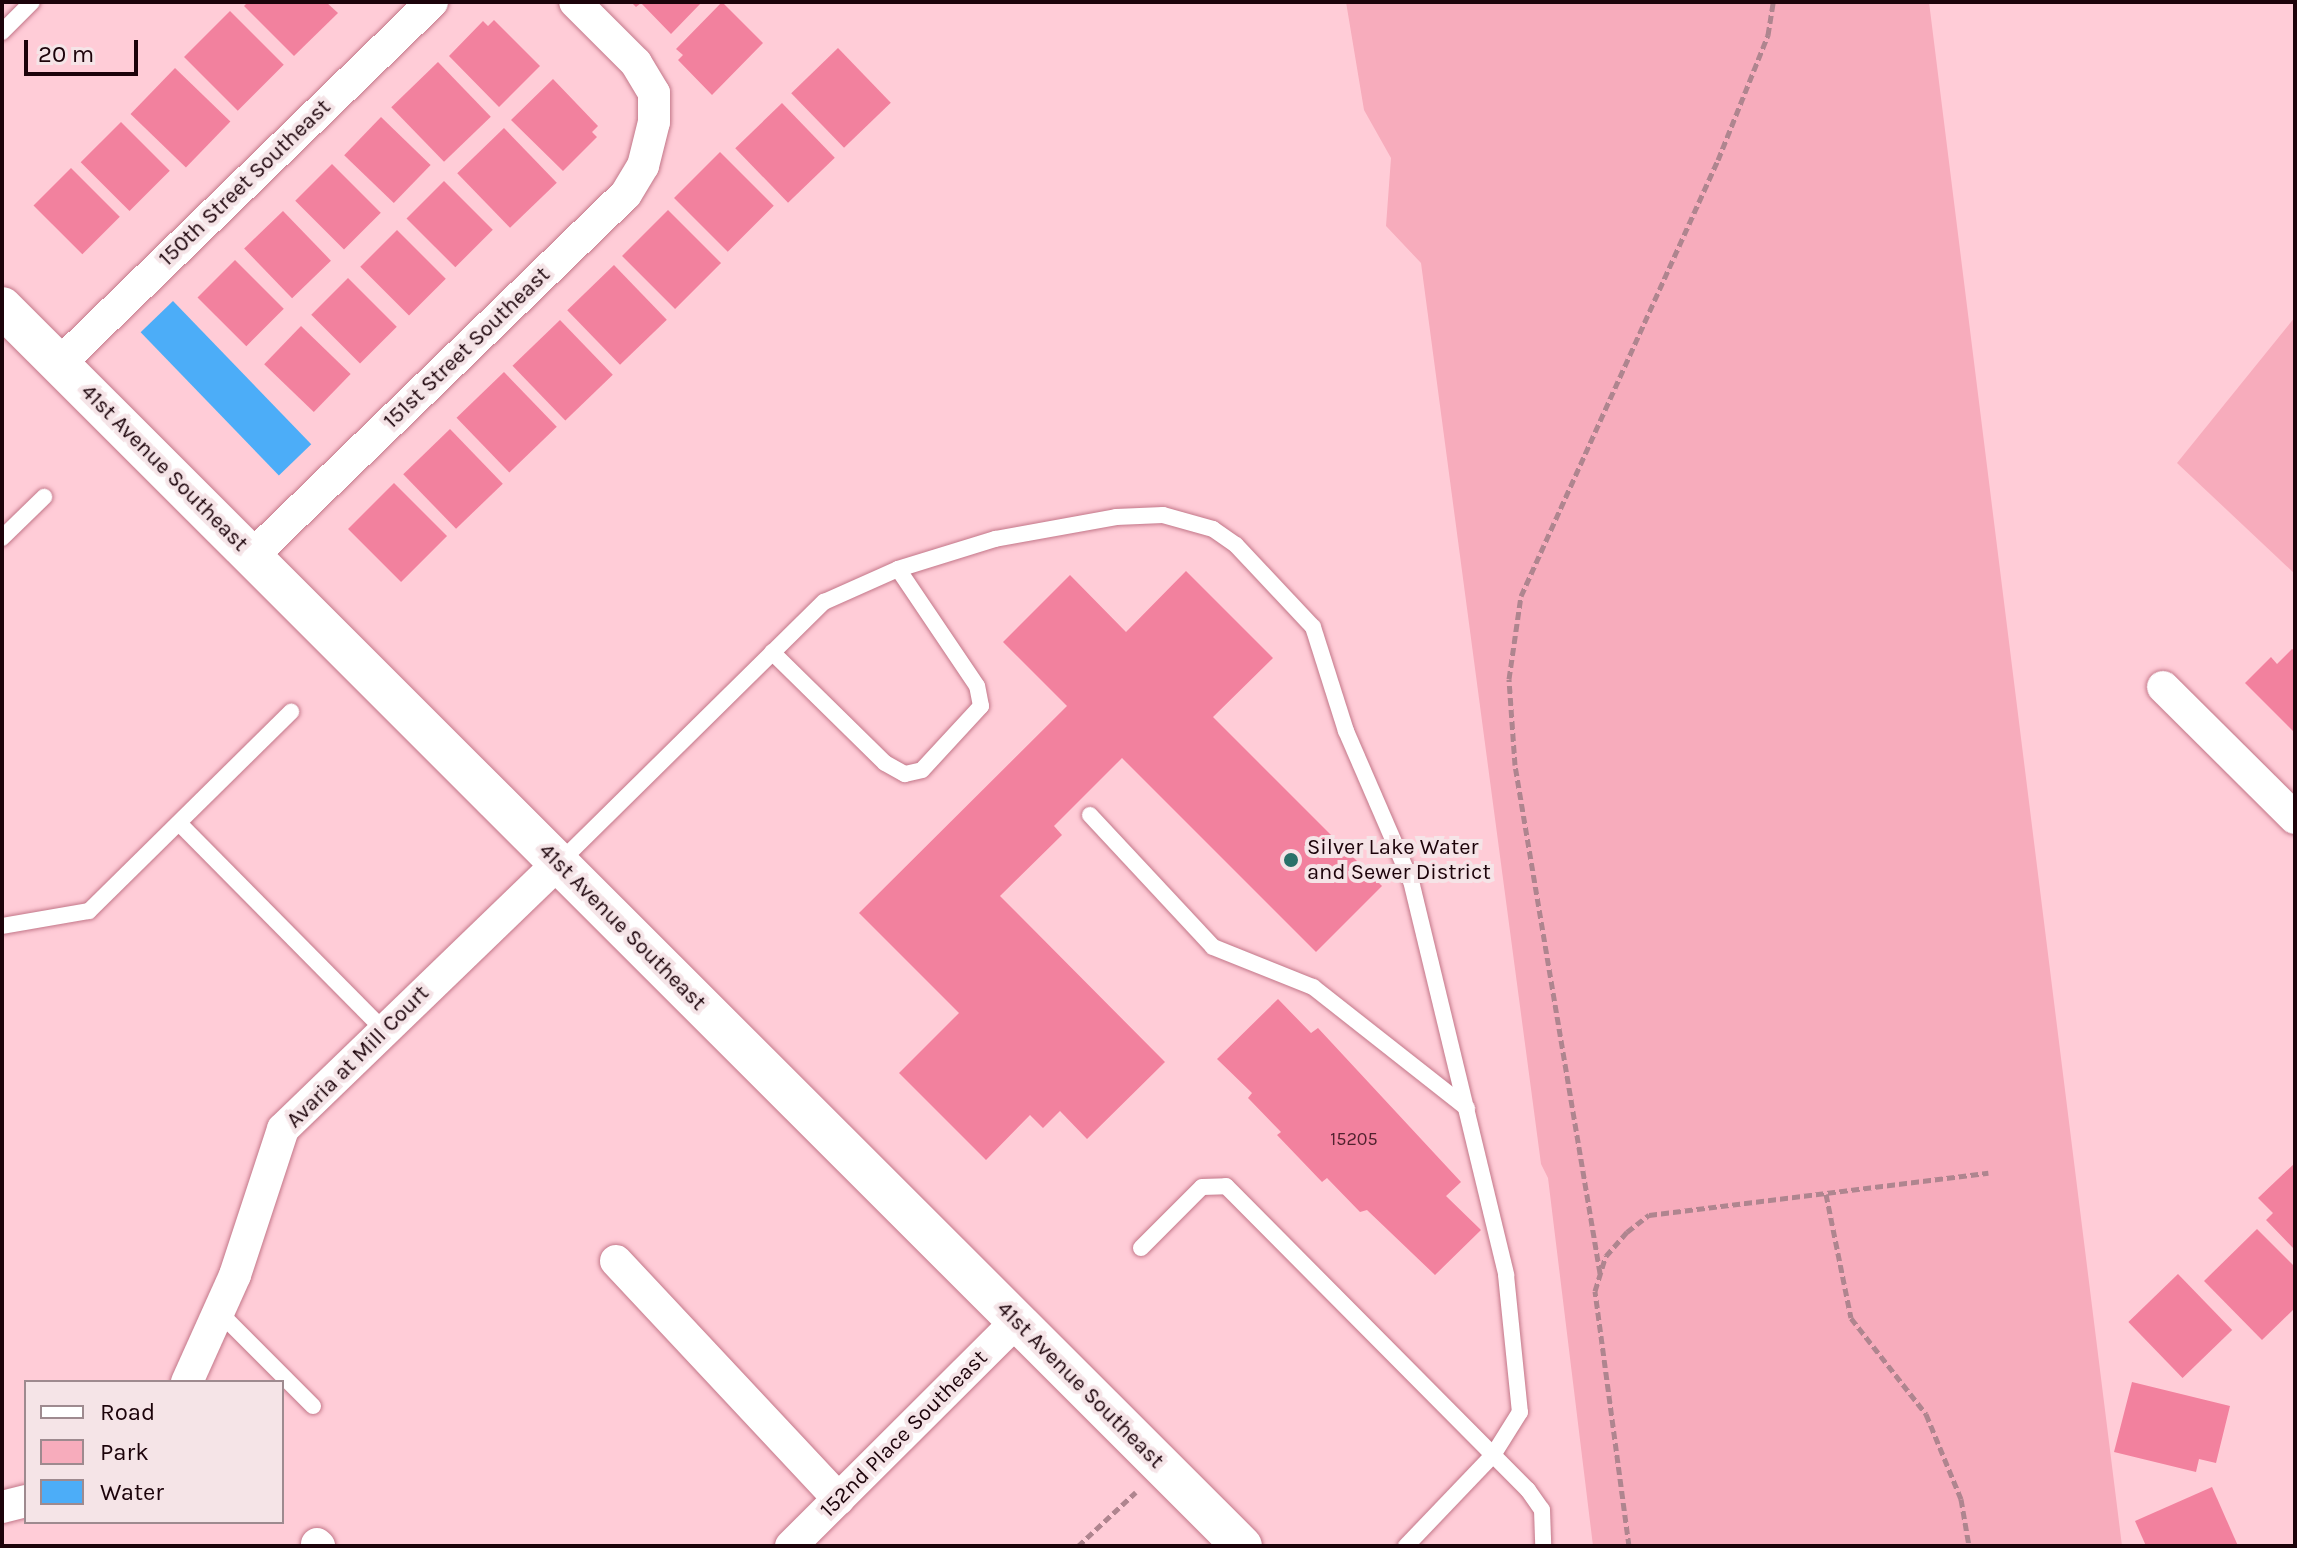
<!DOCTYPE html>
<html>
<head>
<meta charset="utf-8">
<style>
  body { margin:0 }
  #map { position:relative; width:2297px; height:1548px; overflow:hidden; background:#ffccd7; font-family:Karla,sans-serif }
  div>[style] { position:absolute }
  .green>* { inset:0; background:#f7acbc }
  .water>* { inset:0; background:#4cadf8; transform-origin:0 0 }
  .building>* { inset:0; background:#f2819e; transform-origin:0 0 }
  .path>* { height:5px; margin-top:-2.5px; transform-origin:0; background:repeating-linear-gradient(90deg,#af858f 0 8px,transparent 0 12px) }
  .roads { filter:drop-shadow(0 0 2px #c37789) drop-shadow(0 0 2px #c37789) }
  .service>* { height:16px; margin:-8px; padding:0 8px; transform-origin:8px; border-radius:8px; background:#fff }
  .minor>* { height:32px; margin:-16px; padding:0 16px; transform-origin:16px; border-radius:16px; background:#fff }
  .tertiary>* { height:40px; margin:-20px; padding:0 20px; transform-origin:20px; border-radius:20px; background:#fff }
  .dots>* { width:22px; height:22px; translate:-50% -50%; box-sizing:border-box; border:4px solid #f5e4e7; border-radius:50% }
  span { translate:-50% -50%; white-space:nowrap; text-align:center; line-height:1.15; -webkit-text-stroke:8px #f5e4e7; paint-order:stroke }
  .number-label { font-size:18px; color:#52222f }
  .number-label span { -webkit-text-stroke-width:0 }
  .street-label { font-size:22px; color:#1c030a }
  .poi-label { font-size:22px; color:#1c030a }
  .left { translate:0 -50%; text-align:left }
  .frame { position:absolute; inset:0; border:4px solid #1c030a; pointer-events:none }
  .legend { position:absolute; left:24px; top:1380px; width:260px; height:144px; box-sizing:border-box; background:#f5e4e7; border:2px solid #9e8a8f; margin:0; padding:10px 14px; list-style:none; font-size:24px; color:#1c030a }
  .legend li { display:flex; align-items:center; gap:16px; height:40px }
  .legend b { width:40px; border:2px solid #9e8a8f }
  .scale { position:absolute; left:24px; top:40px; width:114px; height:36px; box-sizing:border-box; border:4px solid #1c030a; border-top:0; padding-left:10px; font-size:24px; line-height:28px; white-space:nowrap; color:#1c030a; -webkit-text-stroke:6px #f5e4e7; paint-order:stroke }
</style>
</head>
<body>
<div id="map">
  <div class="green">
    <i style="clip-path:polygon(1346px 2px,1929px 2px,2122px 1546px,1593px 1546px,1548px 1178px,1541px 1164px,1421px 263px,1386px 226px,1391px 158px,1364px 110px)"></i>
    <i style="clip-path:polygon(2295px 317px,2295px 574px,2177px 463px)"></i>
  </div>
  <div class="water">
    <i style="left:173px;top:301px;width:199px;height:45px;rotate:46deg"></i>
  </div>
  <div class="building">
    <i style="clip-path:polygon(248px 2px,326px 2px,338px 13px,294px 56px,244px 6px)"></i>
    <i style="clip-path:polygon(631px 2px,702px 2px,671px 34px,641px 3px,636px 7px)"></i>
    <i style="clip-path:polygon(722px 2px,763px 43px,712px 95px,678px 60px,683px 55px,676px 49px)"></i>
    <i style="left:230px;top:11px;width:76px;height:65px;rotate:45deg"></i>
    <i style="clip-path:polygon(494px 20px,540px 66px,499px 107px,449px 56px,483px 21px,488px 26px)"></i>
    <i style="left:838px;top:48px;width:76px;height:65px;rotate:46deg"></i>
    <i style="left:438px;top:62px;width:76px;height:65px;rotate:46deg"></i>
    <i style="left:175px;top:68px;width:77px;height:64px;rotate:44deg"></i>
    <i style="clip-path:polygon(553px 79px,598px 126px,592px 132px,597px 137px,563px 171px,511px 120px)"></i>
    <i style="left:782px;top:103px;width:76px;height:65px;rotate:46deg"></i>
    <i style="left:381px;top:117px;width:69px;height:53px;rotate:44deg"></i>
    <i style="left:121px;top:122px;width:69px;height:57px;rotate:45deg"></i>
    <i style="left:504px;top:128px;width:76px;height:65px;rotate:46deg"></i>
    <i style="left:720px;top:152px;width:76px;height:65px;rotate:45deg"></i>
    <i style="left:332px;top:164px;width:69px;height:52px;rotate:45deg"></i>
    <i style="left:71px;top:168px;width:69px;height:53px;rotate:45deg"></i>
    <i style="left:444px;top:181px;width:69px;height:53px;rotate:45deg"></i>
    <i style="left:668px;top:210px;width:75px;height:65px;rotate:45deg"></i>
    <i style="left:283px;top:211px;width:69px;height:54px;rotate:46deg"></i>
    <i style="left:397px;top:230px;width:69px;height:52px;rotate:45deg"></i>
    <i style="left:235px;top:260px;width:69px;height:53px;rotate:45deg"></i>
    <i style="left:614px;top:265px;width:76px;height:65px;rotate:46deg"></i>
    <i style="left:348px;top:278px;width:69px;height:52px;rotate:45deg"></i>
    <i style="left:560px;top:320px;width:76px;height:66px;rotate:46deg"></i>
    <i style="left:301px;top:326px;width:69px;height:53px;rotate:44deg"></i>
    <i style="left:504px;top:372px;width:76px;height:66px;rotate:46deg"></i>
    <i style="left:450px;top:429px;width:76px;height:65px;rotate:46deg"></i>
    <i style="left:394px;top:483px;width:75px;height:65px;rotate:45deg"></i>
    <i style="clip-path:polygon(1186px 571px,1273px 658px,1213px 717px,1382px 886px,1316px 952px,1122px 758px,1054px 826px,1062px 835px,1000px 896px,1165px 1062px,1087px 1139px,1060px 1111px,1043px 1128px,1030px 1115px,986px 1160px,899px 1073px,959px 1013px,859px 913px,1067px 706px,1003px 642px,1070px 575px,1126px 632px)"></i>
    <i style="clip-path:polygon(2292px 649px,2295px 651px,2295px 733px,2245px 683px,2271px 657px,2277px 664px)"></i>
    <i style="clip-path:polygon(1278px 999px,1311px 1033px,1318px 1028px,1461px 1182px,1446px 1196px,1481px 1230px,1435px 1275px,1367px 1210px,1360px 1212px,1327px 1178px,1322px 1182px,1277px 1135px,1281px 1132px,1248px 1098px,1252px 1093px,1217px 1059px)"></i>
    <i style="clip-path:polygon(2295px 1163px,2295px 1250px,2266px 1220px,2273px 1213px,2258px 1198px)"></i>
    <i style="clip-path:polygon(2257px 1229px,2295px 1267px,2295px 1308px,2262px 1340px,2204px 1281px)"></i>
    <i style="left:2178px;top:1274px;width:78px;height:69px;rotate:46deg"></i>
    <i style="clip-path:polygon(2132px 1382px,2230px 1406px,2216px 1463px,2199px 1459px,2196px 1472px,2114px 1452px)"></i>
    <i style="clip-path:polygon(2212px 1487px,2238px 1546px,2146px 1546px,2135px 1521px)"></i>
  </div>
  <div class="path">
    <i style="left:1826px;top:1194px;width:126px;rotate:78.6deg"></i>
    <i style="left:1851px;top:1318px;width:122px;rotate:52deg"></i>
    <i style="left:1926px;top:1414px;width:92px;rotate:67.6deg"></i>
    <i style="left:1961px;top:1499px;width:48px;rotate:80.3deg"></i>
    <i style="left:1600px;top:1273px;width:515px;rotate:-99.5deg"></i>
    <i style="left:1515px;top:765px;width:86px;rotate:-94deg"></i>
    <i style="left:1509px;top:679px;width:84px;rotate:-81.8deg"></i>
    <i style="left:1521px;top:596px;width:478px;rotate:-65.7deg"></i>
    <i style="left:1718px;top:160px;width:135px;rotate:-68.2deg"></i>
    <i style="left:1768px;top:35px;width:33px;rotate:-81deg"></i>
    <i style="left:1078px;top:1546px;width:79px;rotate:-43deg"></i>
    <i style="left:1629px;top:1546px;width:257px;rotate:-97.6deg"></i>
    <i style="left:1595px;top:1291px;width:37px;rotate:-73deg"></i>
    <i style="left:1606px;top:1256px;width:32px;rotate:-49deg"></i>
    <i style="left:1627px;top:1232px;width:28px;rotate:-38deg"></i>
    <i style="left:1649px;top:1215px;width:342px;rotate:-7.1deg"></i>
  </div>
  <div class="roads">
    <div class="service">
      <i style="left:2px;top:32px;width:42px;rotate:-45deg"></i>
      <i style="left:2px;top:538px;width:59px;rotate:-44.3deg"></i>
      <i style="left:772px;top:652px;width:158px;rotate:44.5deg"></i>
      <i style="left:885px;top:763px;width:23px;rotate:29deg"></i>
      <i style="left:905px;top:774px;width:17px;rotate:-13deg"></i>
      <i style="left:922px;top:770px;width:87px;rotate:-47.3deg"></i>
      <i style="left:981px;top:706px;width:20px;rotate:-101deg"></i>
      <i style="left:977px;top:686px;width:141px;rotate:-124deg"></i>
      <i style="left:1090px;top:815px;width:180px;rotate:47deg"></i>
      <i style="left:1213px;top:947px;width:108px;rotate:21.8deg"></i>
      <i style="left:1313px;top:987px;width:196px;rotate:38.2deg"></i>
      <i style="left:179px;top:823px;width:291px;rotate:45.3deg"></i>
      <i style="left:560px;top:862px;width:371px;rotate:-44.6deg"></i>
      <i style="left:824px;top:602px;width:81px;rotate:-24deg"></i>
      <i style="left:898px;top:569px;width:102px;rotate:-17.2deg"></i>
      <i style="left:995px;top:539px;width:123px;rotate:-10.3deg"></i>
      <i style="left:1116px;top:517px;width:47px;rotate:-2.4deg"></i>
      <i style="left:1163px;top:515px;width:52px;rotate:15.6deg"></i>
      <i style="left:1213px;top:529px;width:28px;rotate:35deg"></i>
      <i style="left:1236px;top:545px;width:112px;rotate:46.8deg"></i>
      <i style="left:1313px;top:627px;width:109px;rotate:72.4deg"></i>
      <i style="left:1346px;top:731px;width:163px;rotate:66.6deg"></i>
      <i style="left:1411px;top:881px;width:405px;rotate:76.4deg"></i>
      <i style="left:1506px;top:1275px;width:138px;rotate:84.2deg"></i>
      <i style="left:1520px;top:1412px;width:51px;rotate:122.1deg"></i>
      <i style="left:1493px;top:1455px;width:126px;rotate:133.7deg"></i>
      <i style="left:2px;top:926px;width:88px;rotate:-9.8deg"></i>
      <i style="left:89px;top:911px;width:284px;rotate:-44.6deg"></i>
      <i style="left:1141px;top:1248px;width:86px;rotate:-45deg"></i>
      <i style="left:1202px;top:1187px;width:24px;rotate:-2deg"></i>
      <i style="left:1226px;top:1186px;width:429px;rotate:45.2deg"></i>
      <i style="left:1528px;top:1490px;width:24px;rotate:55deg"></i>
      <i style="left:1542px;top:1510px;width:36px;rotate:88deg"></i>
      <i style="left:219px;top:1312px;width:133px;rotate:45deg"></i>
    </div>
    <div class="minor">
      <i style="left:59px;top:364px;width:520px;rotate:-44.14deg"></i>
      <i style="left:252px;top:556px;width:520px;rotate:-44.07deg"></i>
      <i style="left:626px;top:194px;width:33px;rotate:-59deg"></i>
      <i style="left:643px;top:166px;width:45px;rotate:-76deg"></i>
      <i style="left:654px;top:122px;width:29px;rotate:-90deg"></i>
      <i style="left:654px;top:93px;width:35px;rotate:-121deg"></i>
      <i style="left:636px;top:63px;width:86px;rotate:-135deg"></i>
      <i style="left:2163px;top:687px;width:186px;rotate:44.8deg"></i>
      <i style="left:616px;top:1261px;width:326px;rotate:46.9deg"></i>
      <i style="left:187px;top:1382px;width:117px;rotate:-65.8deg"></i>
      <i style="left:235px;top:1275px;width:154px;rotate:-71.8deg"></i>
      <i style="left:283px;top:1129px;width:383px;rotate:-44deg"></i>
      <i style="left:2px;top:1507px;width:25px;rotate:-14deg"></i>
      <i style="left:317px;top:1544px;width:3px;rotate:45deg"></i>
      <i style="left:791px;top:1546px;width:319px;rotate:-44.9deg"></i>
    </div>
    <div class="tertiary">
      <i style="left:2px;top:307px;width:1753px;rotate:44.98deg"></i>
    </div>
  </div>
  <div class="dots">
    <i style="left:1291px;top:860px;background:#297169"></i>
  </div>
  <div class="number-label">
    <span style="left:1354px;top:1139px">15205</span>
  </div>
  <div class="street-label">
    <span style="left:245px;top:183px;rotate:-44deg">150th Street Southeast</span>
    <span style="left:467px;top:348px;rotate:-44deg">151st Street Southeast</span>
    <span style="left:164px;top:468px;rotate:45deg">41st Avenue Southeast</span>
    <span style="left:622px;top:927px;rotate:45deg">41st Avenue Southeast</span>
    <span style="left:358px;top:1057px;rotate:-45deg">Avaria at Mill Court</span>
    <span style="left:1080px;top:1385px;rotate:45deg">41st Avenue Southeast</span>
    <span style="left:904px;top:1434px;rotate:-45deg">152nd Place Southeast</span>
  </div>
  <div class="poi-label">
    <span class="left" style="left:1307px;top:860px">Silver Lake Water<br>and Sewer District</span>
  </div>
  <div class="frame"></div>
  <ul class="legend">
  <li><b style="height:10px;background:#fff"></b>Road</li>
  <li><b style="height:22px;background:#f7acbc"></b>Park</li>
  <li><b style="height:22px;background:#4cadf8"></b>Water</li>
  </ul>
  <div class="scale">20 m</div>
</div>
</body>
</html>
